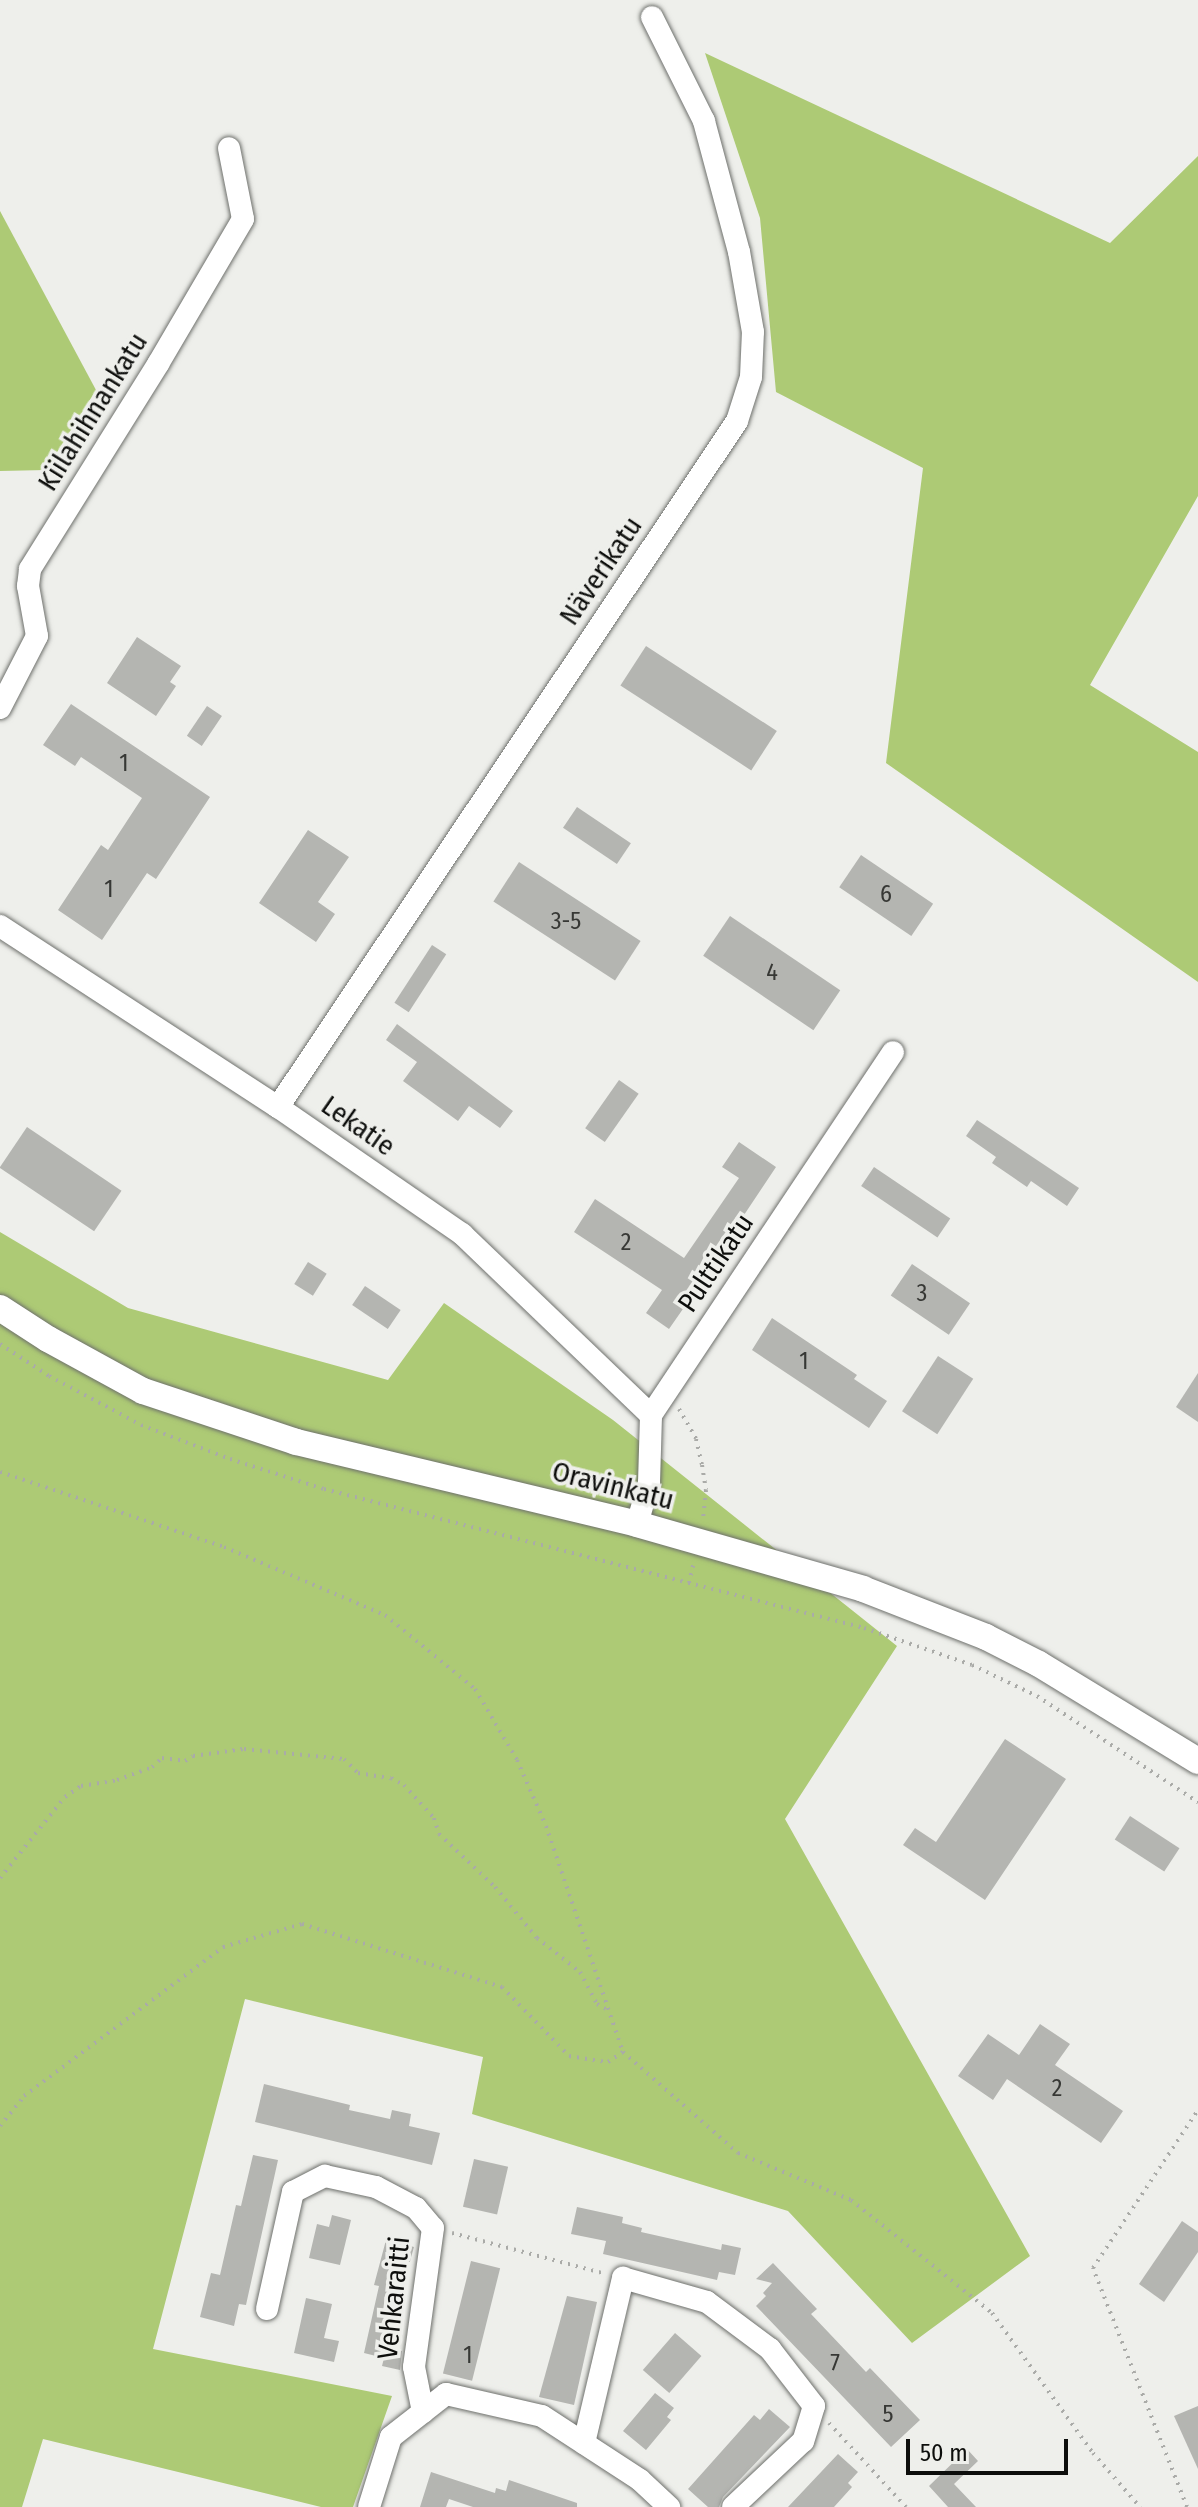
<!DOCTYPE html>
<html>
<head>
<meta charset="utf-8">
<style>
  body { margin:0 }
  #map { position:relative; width:1198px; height:2507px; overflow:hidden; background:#eeefeb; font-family:"Fira Sans Condensed",sans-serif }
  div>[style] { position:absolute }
  .forest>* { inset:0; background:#adca75 }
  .building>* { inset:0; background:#b4b5b1; transform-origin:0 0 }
  .path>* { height:4px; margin-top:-2px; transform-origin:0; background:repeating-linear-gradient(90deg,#aaaba8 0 2px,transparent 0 8px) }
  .roads { filter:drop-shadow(0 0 2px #6e706c) drop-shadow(0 0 2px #6e706c) }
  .minor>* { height:22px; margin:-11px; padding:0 11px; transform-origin:11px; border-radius:11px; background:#fff }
  .tertiary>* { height:26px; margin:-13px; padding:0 13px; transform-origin:13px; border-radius:13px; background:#fff }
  span { translate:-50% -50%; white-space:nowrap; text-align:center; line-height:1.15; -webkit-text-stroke:7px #eeefeb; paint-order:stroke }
  .number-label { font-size:24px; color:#373835 }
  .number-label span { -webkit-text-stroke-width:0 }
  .street-label { font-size:28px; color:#0d0e0c }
  .scale { position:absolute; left:906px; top:2439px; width:162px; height:36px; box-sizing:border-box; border:4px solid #0d0e0c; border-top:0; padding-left:10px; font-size:24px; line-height:28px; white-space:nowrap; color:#0d0e0c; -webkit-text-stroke:6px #eeefeb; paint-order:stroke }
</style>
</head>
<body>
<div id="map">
  <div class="forest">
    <i style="clip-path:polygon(705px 53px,1110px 243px,1198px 156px,1198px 496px,1090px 685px,1198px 752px,1198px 982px,886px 763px,923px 468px,776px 392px,760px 218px)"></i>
    <i style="clip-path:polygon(0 211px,96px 390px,46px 470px,0 471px)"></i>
    <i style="clip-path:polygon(0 1232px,128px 1308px,388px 1380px,444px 1303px,613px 1420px,897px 1646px,785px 1819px,1030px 2256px,912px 2343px,788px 2211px,472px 2114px,483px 2057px,245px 1999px,153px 2349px,392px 2396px,353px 2507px,321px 2507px,43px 2439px,22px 2507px,0 2507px)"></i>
  </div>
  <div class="building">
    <i style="clip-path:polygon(137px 637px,181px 666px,170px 682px,176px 686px,156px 716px,107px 683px)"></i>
    <i style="left:646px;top:646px;width:156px;height:47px;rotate:33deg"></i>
    <i style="clip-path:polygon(71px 704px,210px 797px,156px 879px,147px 873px,102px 940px,58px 910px,101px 845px,108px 850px,142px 798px,81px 757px,75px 766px,43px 745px)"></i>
    <i style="left:207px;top:706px;width:18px;height:36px;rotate:34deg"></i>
    <i style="left:577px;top:807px;width:65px;height:25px;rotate:34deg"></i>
    <i style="clip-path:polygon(308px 830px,349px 857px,318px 902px,335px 914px,316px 942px,259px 903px)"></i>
    <i style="left:861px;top:855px;width:87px;height:39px;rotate:34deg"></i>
    <i style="left:519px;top:862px;width:145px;height:47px;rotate:33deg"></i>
    <i style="left:730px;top:916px;width:133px;height:48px;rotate:34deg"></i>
    <i style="left:432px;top:945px;width:17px;height:69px;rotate:33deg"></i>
    <i style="clip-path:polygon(397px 1024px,513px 1111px,500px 1128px,469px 1106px,458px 1121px,403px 1081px,417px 1062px,386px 1040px)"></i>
    <i style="left:619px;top:1080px;width:24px;height:59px;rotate:35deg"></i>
    <i style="clip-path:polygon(977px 1120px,1079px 1188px,1067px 1206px,1031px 1181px,1027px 1187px,992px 1163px,996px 1157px,966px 1136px)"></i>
    <i style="left:27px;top:1127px;width:114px;height:49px;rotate:34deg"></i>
    <i style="clip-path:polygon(739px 1142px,776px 1167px,744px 1215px,747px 1217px,669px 1329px,646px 1313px,662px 1290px,574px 1232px,595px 1199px,684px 1258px,739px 1178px,722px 1167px)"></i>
    <i style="left:874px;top:1167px;width:92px;height:23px;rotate:34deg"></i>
    <i style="left:308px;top:1262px;width:22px;height:26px;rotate:32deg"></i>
    <i style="left:912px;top:1264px;width:70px;height:38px;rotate:34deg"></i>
    <i style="left:365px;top:1286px;width:43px;height:23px;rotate:34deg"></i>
    <i style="clip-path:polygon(772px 1318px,857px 1375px,854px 1379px,887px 1401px,869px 1428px,752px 1350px)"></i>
    <i style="left:938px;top:1356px;width:42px;height:66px;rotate:33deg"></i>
    <i style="clip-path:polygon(1198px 1373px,1198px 1422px,1176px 1407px)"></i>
    <i style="clip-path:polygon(1005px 1739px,1066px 1779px,985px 1900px,903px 1845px,915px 1828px,936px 1842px)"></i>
    <i style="left:1130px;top:1816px;width:59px;height:28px;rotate:33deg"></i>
    <i style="clip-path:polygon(1040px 2024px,1070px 2044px,1055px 2065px,1123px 2111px,1101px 2143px,1007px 2079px,993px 2100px,958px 2076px,988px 2034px,1019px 2055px)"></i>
    <i style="clip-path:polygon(264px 2084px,350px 2105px,349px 2110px,390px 2119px,392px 2110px,411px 2114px,409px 2126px,440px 2133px,432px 2165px,255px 2122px)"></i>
    <i style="clip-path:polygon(253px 2155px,278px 2160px,246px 2305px,239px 2304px,234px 2326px,200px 2317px,211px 2273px,220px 2275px,236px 2205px,241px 2206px)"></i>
    <i style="left:474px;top:2159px;width:35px;height:49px;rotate:13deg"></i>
    <i style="clip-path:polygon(577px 2207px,623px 2217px,622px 2223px,642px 2228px,641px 2232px,721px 2250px,722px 2244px,741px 2248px,735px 2275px,719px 2272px,717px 2280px,603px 2254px,606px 2241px,571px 2234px)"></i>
    <i style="clip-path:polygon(332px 2215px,351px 2220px,340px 2265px,309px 2258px,317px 2224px,329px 2227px)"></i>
    <i style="clip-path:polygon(1182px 2221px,1198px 2232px,1198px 2252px,1164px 2302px,1139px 2284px)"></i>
    <i style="clip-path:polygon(386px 2240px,414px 2247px,396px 2311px,399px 2312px,391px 2349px,402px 2351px,400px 2370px,382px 2366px,384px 2358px,364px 2353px,379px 2286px,374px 2285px)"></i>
    <i style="left:471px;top:2261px;width:30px;height:116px;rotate:14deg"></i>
    <i style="clip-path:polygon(773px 2263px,817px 2309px,811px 2314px,866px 2372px,870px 2368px,920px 2420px,891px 2447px,756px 2306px,766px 2296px,763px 2293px,772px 2283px,756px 2279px)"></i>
    <i style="clip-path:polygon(567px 2296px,597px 2302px,574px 2405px,539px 2397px)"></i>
    <i style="clip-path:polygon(306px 2298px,332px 2304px,324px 2338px,339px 2341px,334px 2362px,294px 2353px)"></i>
    <i style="left:675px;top:2333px;width:35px;height:49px;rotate:41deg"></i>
    <i style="clip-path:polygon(655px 2393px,674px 2408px,667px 2417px,671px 2420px,646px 2450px,623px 2431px)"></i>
    <i style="clip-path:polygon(1198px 2406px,1198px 2469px,1174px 2416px)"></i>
    <i style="clip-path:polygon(769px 2409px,790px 2427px,723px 2497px,719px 2507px,708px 2507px,688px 2489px,754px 2415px,760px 2420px)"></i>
    <i style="clip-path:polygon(967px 2449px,978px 2461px,954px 2484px,976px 2507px,948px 2507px,929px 2486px)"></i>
    <i style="clip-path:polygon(838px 2454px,858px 2472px,848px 2483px,852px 2487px,834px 2507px,788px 2507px)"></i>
    <i style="clip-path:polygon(431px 2472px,495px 2493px,496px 2488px,506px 2491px,509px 2480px,577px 2503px,577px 2507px,473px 2507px,449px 2499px,446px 2507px,420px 2507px)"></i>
  </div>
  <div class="path">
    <i style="left:0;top:1344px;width:59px;rotate:33.1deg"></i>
    <i style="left:49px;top:1376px;width:104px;rotate:28deg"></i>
    <i style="left:141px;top:1425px;width:95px;rotate:20.9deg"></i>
    <i style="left:230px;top:1459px;width:99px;rotate:17.7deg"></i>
    <i style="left:324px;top:1489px;width:558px;rotate:14.43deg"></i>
    <i style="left:864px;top:1628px;width:114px;rotate:18.9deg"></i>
    <i style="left:972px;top:1665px;width:72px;rotate:25.5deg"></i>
    <i style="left:1037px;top:1696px;width:193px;rotate:33.4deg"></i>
    <i style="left:679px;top:1409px;width:34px;rotate:60deg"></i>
    <i style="left:696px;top:1439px;width:27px;rotate:77deg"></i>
    <i style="left:702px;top:1465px;width:25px;rotate:81deg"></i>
    <i style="left:706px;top:1490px;width:29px;rotate:96deg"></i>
    <i style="left:0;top:1472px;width:236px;rotate:18.5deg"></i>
    <i style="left:224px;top:1547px;width:175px;rotate:22.9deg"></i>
    <i style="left:385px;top:1615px;width:117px;rotate:39.4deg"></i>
    <i style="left:475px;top:1689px;width:82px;rotate:59.4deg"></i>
    <i style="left:517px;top:1760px;width:72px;rotate:66.3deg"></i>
    <i style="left:546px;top:1826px;width:239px;rotate:71.2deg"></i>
    <i style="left:623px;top:2052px;width:153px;rotate:41.3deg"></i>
    <i style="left:738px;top:2153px;width:122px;rotate:22.6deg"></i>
    <i style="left:851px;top:2200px;width:181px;rotate:38.7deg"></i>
    <i style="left:992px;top:2313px;width:173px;rotate:54.2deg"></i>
    <i style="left:1093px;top:2453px;width:72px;rotate:49deg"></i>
    <i style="left:689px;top:1583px;width:22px;rotate:-77deg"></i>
    <i style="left:0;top:1878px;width:104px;rotate:-51.3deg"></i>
    <i style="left:65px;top:1797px;width:19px;rotate:-35deg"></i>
    <i style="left:81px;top:1786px;width:36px;rotate:-9deg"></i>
    <i style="left:117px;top:1780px;width:37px;rotate:-20deg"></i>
    <i style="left:152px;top:1767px;width:13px;rotate:-42deg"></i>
    <i style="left:162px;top:1758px;width:23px;rotate:7deg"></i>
    <i style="left:185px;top:1761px;width:9px;rotate:-32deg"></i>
    <i style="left:193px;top:1756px;width:51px;rotate:-7.8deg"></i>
    <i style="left:244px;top:1749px;width:100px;rotate:5.7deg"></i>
    <i style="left:344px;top:1759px;width:20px;rotate:45deg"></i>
    <i style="left:358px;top:1773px;width:33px;rotate:9deg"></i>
    <i style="left:391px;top:1778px;width:15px;rotate:28deg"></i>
    <i style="left:404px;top:1785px;width:45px;rotate:47.7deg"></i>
    <i style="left:434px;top:1818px;width:17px;rotate:73deg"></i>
    <i style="left:439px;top:1834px;width:77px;rotate:43.4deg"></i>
    <i style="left:495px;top:1887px;width:66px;rotate:50.5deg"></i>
    <i style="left:537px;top:1938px;width:55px;rotate:38.3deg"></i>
    <i style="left:580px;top:1972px;width:36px;rotate:62deg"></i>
    <i style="left:597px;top:2004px;width:13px;rotate:29deg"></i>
    <i style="left:0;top:2126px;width:38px;rotate:-51deg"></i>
    <i style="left:24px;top:2096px;width:249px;rotate:-36.8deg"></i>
    <i style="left:223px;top:1947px;width:82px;rotate:-16.2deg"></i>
    <i style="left:302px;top:1924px;width:210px;rotate:17.5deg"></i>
    <i style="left:502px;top:1987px;width:96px;rotate:45.8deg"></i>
    <i style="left:569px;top:2056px;width:39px;rotate:9deg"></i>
    <i style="left:608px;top:2062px;width:18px;rotate:-34deg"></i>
    <i style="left:452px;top:2233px;width:155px;rotate:14.9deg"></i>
    <i style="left:829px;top:2423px;width:114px;rotate:47.5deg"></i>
    <i style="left:1187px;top:2507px;width:257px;rotate:-111.5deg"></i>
    <i style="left:1093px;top:2268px;width:190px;rotate:-56.4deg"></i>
  </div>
  <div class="roads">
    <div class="minor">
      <i style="left:0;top:708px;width:81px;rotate:-62.8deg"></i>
      <i style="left:37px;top:636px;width:51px;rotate:-100.2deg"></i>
      <i style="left:28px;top:586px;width:17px;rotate:-83deg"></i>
      <i style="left:30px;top:569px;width:242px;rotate:-58deg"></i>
      <i style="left:158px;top:364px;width:168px;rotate:-59.6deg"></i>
      <i style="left:243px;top:219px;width:72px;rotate:-101.2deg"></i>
      <i style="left:0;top:926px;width:332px;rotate:33.1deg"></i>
      <i style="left:278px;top:1107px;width:224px;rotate:34.6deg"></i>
      <i style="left:462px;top:1234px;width:262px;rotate:43.8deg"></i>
      <i style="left:278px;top:1107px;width:825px;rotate:-56.21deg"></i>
      <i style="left:737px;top:421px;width:46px;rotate:-72.3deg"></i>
      <i style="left:751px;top:377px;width:45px;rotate:-87.5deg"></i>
      <i style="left:753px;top:332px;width:81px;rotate:-99.9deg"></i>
      <i style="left:739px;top:252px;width:136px;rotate:-105deg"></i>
      <i style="left:704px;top:121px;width:116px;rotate:-116.6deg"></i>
      <i style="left:637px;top:1524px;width:43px;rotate:-73.7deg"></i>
      <i style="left:649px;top:1483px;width:68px;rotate:-88.3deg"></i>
      <i style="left:651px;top:1415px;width:436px;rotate:-56.3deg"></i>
      <i style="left:267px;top:2309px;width:120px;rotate:-77.5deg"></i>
      <i style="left:293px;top:2192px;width:36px;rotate:-27deg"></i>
      <i style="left:325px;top:2176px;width:52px;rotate:12.2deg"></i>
      <i style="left:376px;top:2187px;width:45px;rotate:27.7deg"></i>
      <i style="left:416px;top:2208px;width:26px;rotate:50deg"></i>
      <i style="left:433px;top:2228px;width:140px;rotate:97.8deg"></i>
      <i style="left:414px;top:2367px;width:46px;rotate:78.7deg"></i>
      <i style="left:584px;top:2443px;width:170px;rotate:-76.7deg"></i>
      <i style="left:623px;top:2278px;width:87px;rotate:15.9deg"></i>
      <i style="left:707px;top:2302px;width:79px;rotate:36.7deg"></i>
      <i style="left:770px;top:2349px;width:72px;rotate:52.3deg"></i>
      <i style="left:814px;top:2406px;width:37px;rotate:107deg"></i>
      <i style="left:803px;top:2441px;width:96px;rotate:136.7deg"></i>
      <i style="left:369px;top:2507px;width:73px;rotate:-72.6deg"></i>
      <i style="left:391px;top:2437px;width:70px;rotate:-38deg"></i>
      <i style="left:446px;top:2394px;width:98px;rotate:12.9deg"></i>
      <i style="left:542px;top:2416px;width:117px;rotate:33.1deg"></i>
      <i style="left:640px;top:2480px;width:40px;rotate:43deg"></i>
    </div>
    <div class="tertiary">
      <i style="left:0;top:1308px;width:57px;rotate:32.9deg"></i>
      <i style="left:48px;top:1339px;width:108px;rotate:28.7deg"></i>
      <i style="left:143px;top:1391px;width:161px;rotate:18.4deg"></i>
      <i style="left:296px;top:1442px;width:351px;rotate:13.5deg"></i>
      <i style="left:637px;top:1524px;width:235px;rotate:16deg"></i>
      <i style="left:863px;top:1589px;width:132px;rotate:21.3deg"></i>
      <i style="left:986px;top:1637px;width:59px;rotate:27deg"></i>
      <i style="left:1039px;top:1664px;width:186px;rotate:31.4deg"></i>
    </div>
  </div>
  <div class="number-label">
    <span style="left:124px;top:764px">1</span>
    <span style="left:109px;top:890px">1</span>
    <span style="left:886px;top:895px">6</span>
    <span style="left:566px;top:922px">3-5</span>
    <span style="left:772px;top:973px">4</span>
    <span style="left:626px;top:1243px">2</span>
    <span style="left:922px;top:1294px">3</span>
    <span style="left:804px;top:1362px">1</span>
    <span style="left:1057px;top:2089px">2</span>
    <span style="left:468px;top:2356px">1</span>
    <span style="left:835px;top:2364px">7</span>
    <span style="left:888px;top:2415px">5</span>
  </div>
  <div class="street-label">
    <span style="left:93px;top:412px;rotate:-58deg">Kiilahihnankatu</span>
    <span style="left:601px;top:571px;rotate:-56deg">Näverikatu</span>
    <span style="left:358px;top:1126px;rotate:35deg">Lekatie</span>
    <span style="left:716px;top:1263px;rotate:-56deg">Pulttikatu</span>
    <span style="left:613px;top:1486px;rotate:14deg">Oravinkatu</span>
    <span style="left:394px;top:2298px;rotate:-84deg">Vehkaraitti</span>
  </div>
  <div class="scale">50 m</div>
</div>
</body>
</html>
